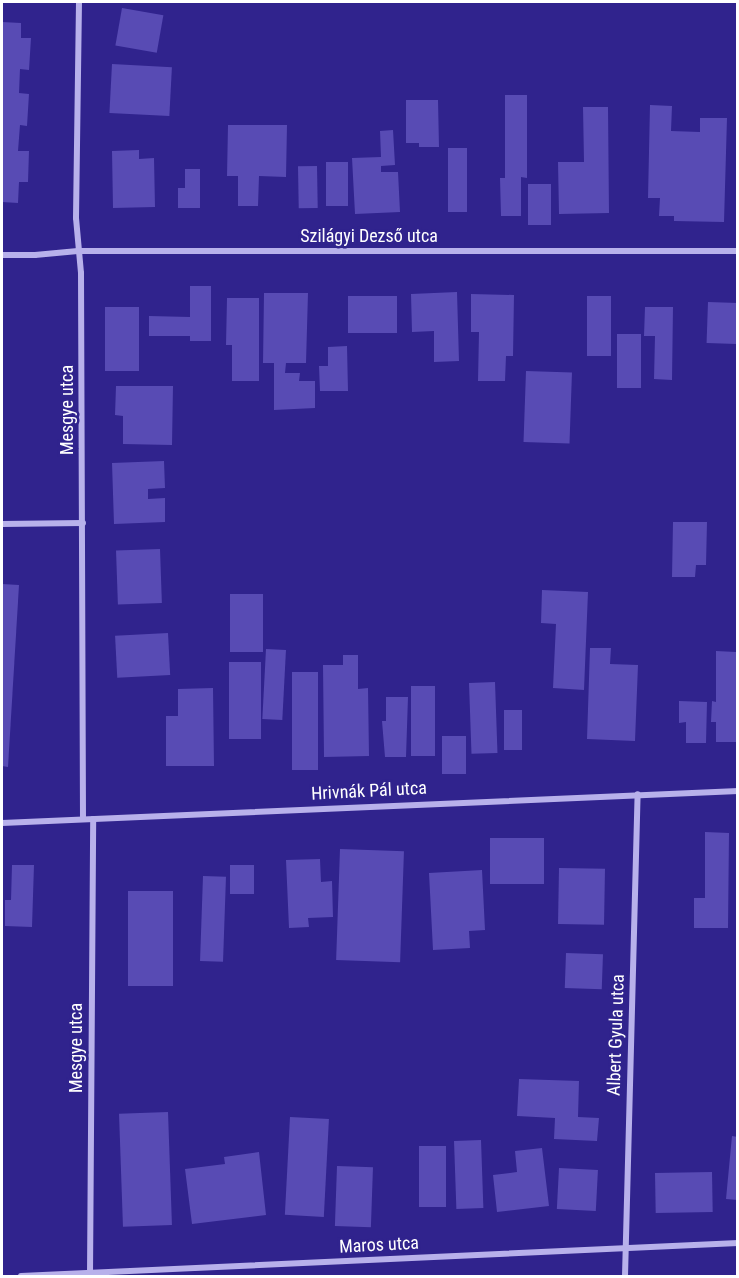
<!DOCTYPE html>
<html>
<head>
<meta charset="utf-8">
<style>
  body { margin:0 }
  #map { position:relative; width:739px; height:1278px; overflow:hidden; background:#30238d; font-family:"Roboto Condensed",sans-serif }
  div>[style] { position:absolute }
  .building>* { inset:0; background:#584bb4; transform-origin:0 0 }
  .minor>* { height:6px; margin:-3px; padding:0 3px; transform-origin:3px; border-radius:3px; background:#b8b1eb }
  span { translate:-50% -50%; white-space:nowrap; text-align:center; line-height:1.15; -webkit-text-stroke:5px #30238d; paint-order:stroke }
  .street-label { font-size:18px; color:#fff }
  .frame { position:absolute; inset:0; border:3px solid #fff; pointer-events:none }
</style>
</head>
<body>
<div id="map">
  <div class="building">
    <i style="left:122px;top:8px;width:42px;height:38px;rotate:10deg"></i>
    <i style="clip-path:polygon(2px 22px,21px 23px,21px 38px,31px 38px,29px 70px,20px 69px,19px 93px,29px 94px,27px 126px,20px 125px,18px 151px,29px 151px,28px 182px,19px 182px,18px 203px,2px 202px)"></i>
    <i style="left:112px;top:64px;width:60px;height:49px;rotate:3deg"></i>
    <i style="clip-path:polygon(505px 95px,527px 95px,527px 178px,521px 177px,521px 216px,501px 216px,500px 178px,505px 178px)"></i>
    <i style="clip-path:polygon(406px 100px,438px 100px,439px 147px,419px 147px,419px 143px,406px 143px)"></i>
    <i style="clip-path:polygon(650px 105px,672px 106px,671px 131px,700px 132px,700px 118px,727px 118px,724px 222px,674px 221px,674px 216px,659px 216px,660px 198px,648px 198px)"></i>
    <i style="clip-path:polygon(583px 107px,608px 107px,609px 213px,559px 214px,558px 162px,584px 162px)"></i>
    <i style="clip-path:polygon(228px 125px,287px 125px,286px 177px,259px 176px,258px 206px,238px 206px,238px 176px,227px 176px)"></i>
    <i style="clip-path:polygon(393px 130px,395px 165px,381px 166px,381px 172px,398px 172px,400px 212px,355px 214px,352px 158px,381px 157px,380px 131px)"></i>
    <i style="left:448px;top:148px;width:19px;height:64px"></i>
    <i style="clip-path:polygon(139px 150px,139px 159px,154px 158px,155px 207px,113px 208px,112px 151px)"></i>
    <i style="left:326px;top:162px;width:22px;height:44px"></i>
    <i style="left:317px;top:166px;width:42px;height:19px;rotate:89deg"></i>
    <i style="clip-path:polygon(185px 169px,200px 169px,200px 208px,178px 208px,178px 188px,185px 188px)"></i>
    <i style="left:528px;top:184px;width:23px;height:41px"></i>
    <i style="clip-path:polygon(190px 286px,211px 286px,211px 341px,190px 341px,190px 336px,149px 336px,149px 316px,190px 317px)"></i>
    <i style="clip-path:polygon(457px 292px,459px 361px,434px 362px,434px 331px,412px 332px,411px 294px)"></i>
    <i style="clip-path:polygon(264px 293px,308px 293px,306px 363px,286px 363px,285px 373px,300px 373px,299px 381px,315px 381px,315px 408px,274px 410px,274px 363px,263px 363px)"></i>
    <i style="clip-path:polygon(471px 294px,514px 295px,513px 356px,506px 356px,505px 381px,478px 381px,479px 332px,471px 332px)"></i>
    <i style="left:348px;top:296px;width:49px;height:37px"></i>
    <i style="left:587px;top:296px;width:24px;height:60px"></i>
    <i style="clip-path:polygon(227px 298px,259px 298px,259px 381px,232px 381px,232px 345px,226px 345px)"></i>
    <i style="left:708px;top:302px;width:30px;height:41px;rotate:2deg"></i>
    <i style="left:105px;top:307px;width:34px;height:64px"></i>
    <i style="clip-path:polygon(645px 307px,673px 307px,672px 380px,654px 379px,655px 336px,644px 336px)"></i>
    <i style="left:617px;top:334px;width:24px;height:54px"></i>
    <i style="clip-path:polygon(347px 346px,348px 391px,320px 391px,319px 366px,328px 366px,328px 347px)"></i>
    <i style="left:526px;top:371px;width:46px;height:71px;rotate:2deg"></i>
    <i style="clip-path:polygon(116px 386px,173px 386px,172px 445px,123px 444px,123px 416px,115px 415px)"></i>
    <i style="clip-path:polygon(164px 461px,165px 488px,148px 489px,148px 499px,165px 498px,165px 522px,114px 524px,112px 463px)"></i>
    <i style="clip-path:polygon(673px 522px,707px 522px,706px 565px,696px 565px,695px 577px,672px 577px)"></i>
    <i style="left:160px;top:549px;width:54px;height:44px;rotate:88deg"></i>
    <i style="clip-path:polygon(2px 584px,19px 585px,8px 767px,2px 766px)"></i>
    <i style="clip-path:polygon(542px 590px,588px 592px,584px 690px,553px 688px,556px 624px,541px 623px)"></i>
    <i style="left:230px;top:594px;width:33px;height:58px"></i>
    <i style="left:168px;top:633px;width:42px;height:53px;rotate:87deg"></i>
    <i style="clip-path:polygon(590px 648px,611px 648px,610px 664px,638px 665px,635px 741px,587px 739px)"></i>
    <i style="left:266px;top:649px;width:20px;height:70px;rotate:3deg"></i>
    <i style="clip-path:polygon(716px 651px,736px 652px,738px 742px,716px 742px,716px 722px,711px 722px,712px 701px,716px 702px)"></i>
    <i style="clip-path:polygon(343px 655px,358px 655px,358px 689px,368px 688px,369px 756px,324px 757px,323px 665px,343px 665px)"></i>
    <i style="left:229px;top:662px;width:32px;height:77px"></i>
    <i style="left:292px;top:672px;width:26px;height:98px"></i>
    <i style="left:495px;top:682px;width:71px;height:26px;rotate:88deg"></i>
    <i style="left:411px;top:686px;width:24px;height:70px"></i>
    <i style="clip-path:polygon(213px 688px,214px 766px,166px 766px,166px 716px,178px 716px,178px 689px)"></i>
    <i style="clip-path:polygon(386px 697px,408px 697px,406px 757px,385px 757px,382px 721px,386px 721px)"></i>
    <i style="clip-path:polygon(679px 701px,707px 702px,706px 743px,686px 743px,686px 722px,679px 723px)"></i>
    <i style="left:522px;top:710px;width:40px;height:18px;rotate:90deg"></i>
    <i style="left:442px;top:736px;width:24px;height:38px"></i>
    <i style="clip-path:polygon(705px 832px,729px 833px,728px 928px,694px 928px,694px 898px,705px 898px)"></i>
    <i style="left:544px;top:838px;width:46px;height:54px;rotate:90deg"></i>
    <i style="left:340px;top:849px;width:64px;height:111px;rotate:2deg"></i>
    <i style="clip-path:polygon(320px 859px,321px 882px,332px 881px,333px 917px,308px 918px,309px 927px,289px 928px,286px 860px)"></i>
    <i style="clip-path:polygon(12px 865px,34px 865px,32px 927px,5px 926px,5px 900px,11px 900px)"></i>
    <i style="left:230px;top:865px;width:24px;height:29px"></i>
    <i style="left:559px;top:868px;width:46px;height:56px;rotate:1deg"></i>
    <i style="clip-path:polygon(482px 870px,485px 930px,469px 931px,470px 948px,433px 950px,429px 873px)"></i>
    <i style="left:203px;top:876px;width:23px;height:85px;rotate:2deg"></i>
    <i style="left:128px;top:891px;width:45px;height:95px"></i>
    <i style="left:566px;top:953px;width:37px;height:35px;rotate:2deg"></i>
    <i style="clip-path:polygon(519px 1079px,579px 1081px,578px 1117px,599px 1118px,597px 1141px,554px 1139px,555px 1118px,517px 1116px)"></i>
    <i style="left:168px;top:1112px;width:113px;height:49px;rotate:88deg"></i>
    <i style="left:290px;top:1117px;width:39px;height:98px;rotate:3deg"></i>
    <i style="clip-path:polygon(732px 1136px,738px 1137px,738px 1200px,726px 1199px)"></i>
    <i style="left:481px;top:1140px;width:68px;height:27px;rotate:88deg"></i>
    <i style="left:419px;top:1146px;width:27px;height:61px"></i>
    <i style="clip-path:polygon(542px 1148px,549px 1206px,497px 1212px,493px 1175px,517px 1172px,515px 1151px)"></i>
    <i style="clip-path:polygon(259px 1152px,266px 1215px,192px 1224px,185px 1169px,225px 1164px,224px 1157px)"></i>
    <i style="left:337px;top:1166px;width:36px;height:60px;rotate:2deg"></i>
    <i style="left:559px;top:1168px;width:39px;height:41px;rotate:3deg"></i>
    <i style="left:712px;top:1172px;width:40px;height:57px;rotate:89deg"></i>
  </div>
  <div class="minor">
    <i style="left:79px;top:2px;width:216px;rotate:90.8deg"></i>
    <i style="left:76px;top:218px;width:55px;rotate:84.8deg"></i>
    <i style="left:81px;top:273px;width:546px;rotate:89.79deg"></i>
    <i style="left:2px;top:255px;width:33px"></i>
    <i style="left:35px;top:255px;width:43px;rotate:-5.3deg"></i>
    <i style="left:78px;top:251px;width:660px"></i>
    <i style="left:2px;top:524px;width:81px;rotate:-0.7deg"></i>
    <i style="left:2px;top:823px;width:737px;rotate:-2.49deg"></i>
    <i style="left:21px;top:1276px;width:718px;rotate:-2.64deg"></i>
    <i style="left:90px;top:1276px;width:457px;rotate:-89.6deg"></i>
    <i style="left:625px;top:1276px;width:482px;rotate:-88.5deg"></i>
  </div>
  <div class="street-label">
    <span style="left:369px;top:236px">Szilágyi Dezső utca</span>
    <span style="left:67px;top:410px;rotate:-90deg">Mesgye utca</span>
    <span style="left:369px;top:791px;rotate:-3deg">Hrivnák Pál utca</span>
    <span style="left:616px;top:1035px;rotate:-88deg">Albert Gyula utca</span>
    <span style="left:76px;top:1048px;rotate:-90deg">Mesgye utca</span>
    <span style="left:379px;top:1245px;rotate:-3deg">Maros utca</span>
  </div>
  <div class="frame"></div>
</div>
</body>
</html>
